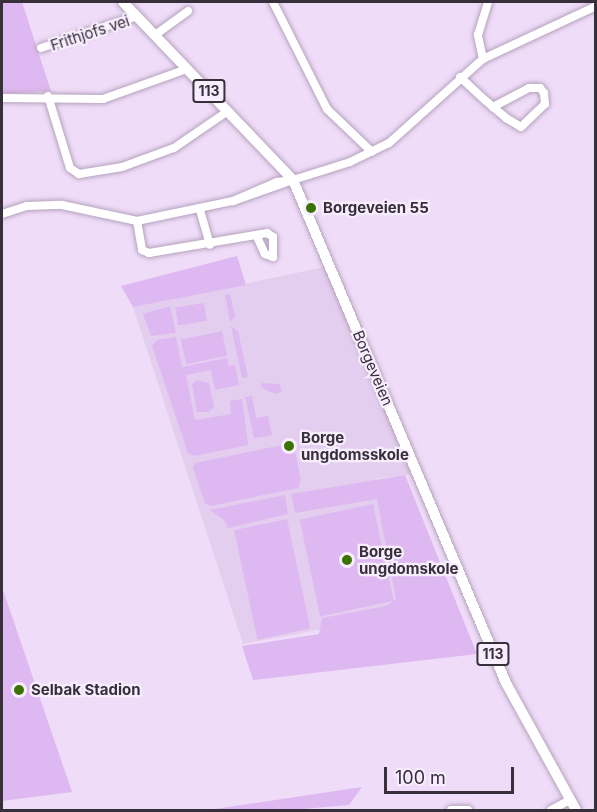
<!DOCTYPE html>
<html>
<head>
<meta charset="utf-8">
<style>
  body { margin:0 }
  #map { position:relative; width:597px; height:812px; overflow:hidden; background:#efdcf8; font-family:Inter,sans-serif }
  div>[style] { position:absolute }
  .built>* { inset:0; background:#e4ceef }
  .green>* { inset:0; background:#deb8f0; transform-origin:0 0 }
  .roads { filter:drop-shadow(0 0 2px #b5a3bd) drop-shadow(0 0 2px #b5a3bd) }
  .minor>* { height:8px; margin:-4px; padding:0 4px; transform-origin:4px; border-radius:4px; background:#fff }
  .major>* { height:10px; margin:-5px; padding:0 5px; transform-origin:5px; border-radius:5px; background:#fff }
  .dots>* { width:16px; height:16px; translate:-50% -50%; box-sizing:border-box; border:3px solid #f8edfd; border-radius:50% }
  span { translate:-50% -50%; white-space:nowrap; text-align:center; line-height:1.15; -webkit-text-stroke:4.5px #f8edfd; paint-order:stroke }
  .shield-label span { padding:2px 4px; background:#f8edfd; border:2px solid; border-radius:4px; -webkit-text-stroke-width:0 }
  .shield-label { font-size:14px; color:#37303b; font-weight:700 }
  .street-label { font-size:15px; color:#37303b }
  .poi-label { font-size:15px; color:#37303b; font-weight:700 }
  .left { translate:0 -50%; text-align:left }
  .frame { position:absolute; inset:0; border:3px solid #37303b; pointer-events:none }
  .scale { position:absolute; left:384px; top:767px; width:130px; height:27px; box-sizing:border-box; border:3px solid #37303b; border-top:0; padding-left:8px; font-size:18px; line-height:21px; white-space:nowrap; color:#37303b; -webkit-text-stroke:4px #f8edfd; paint-order:stroke }
</style>
</head>
<body>
<div id="map">
  <div class="built">
    <i style="clip-path:polygon(325px 267px,411px 474px,375px 479px,401px 614px,243px 644px,133px 307px)"></i>
  </div>
  <div class="green">
    <i style="clip-path:polygon(2px 2px,22px 2px,51px 91px,2px 94px)"></i>
    <i style="clip-path:polygon(237px 256px,246px 285px,133px 307px,121px 286px)"></i>
    <i style="clip-path:polygon(230px 294px,235px 316px,230px 322px,225px 295px)"></i>
    <i style="left:204px;top:303px;width:18px;height:29px;rotate:81deg"></i>
    <i style="clip-path:polygon(170px 306px,176px 333px,151px 336px,143px 314px)"></i>
    <i style="clip-path:polygon(231px 326px,238px 331px,248px 377px,242px 378px)"></i>
    <i style="left:222px;top:331px;width:25px;height:42px;rotate:78deg"></i>
    <i style="clip-path:polygon(176px 337px,182px 367px,227px 358px,229px 366px,235px 365px,239px 385px,215px 390px,211px 370px,186px 375px,195px 420px,231px 414px,230px 401px,242px 399px,248px 445px,194px 456px,188px 453px,152px 346px,157px 340px)"></i>
    <i style="clip-path:polygon(197px 380px,209px 383px,214px 407px,209px 412px,197px 412px,192px 384px)"></i>
    <i style="clip-path:polygon(262px 383px,279px 384px,282px 391px,277px 394px,268px 391px,260px 386px)"></i>
    <i style="clip-path:polygon(252px 396px,256px 418px,268px 416px,272px 435px,254px 438px,245px 397px)"></i>
    <i style="clip-path:polygon(287px 444px,295px 451px,301px 480px,298px 488px,211px 506px,205px 503px,193px 468px,195px 463px)"></i>
    <i style="clip-path:polygon(405px 475px,477px 654px,253px 680px,242px 646px,319px 634px,322px 618px,386px 606px,396px 599px,377px 499px,295px 513px,291px 494px)"></i>
    <i style="clip-path:polygon(285px 495px,288px 514px,228px 528px,223px 519px,210px 510px)"></i>
    <i style="left:373px;top:504px;width:99px;height:75px;rotate:78deg"></i>
    <i style="left:287px;top:519px;width:112px;height:54px;rotate:78deg"></i>
    <i style="clip-path:polygon(2px 587px,72px 792px,2px 801px)"></i>
    <i style="clip-path:polygon(362px 787px,349px 805px,291px 810px,208px 810px)"></i>
  </div>
  <div class="roads">
    <div class="minor">
      <i style="left:273px;top:2px;width:120px;rotate:63.2deg"></i>
      <i style="left:327px;top:109px;width:62px;rotate:43.7deg"></i>
      <i style="left:155px;top:35px;width:41px;rotate:-36deg"></i>
      <i style="left:41px;top:48px;width:101px;rotate:-18.4deg"></i>
      <i style="left:483px;top:59px;width:25px;rotate:-102deg"></i>
      <i style="left:478px;top:35px;width:34px;rotate:-73deg"></i>
      <i style="left:460px;top:77px;width:34px;rotate:43deg"></i>
      <i style="left:485px;top:100px;width:11px;rotate:41deg"></i>
      <i style="left:493px;top:107px;width:17px;rotate:40deg"></i>
      <i style="left:506px;top:118px;width:17px;rotate:31deg"></i>
      <i style="left:521px;top:127px;width:33px;rotate:-44deg"></i>
      <i style="left:545px;top:104px;width:11px;rotate:-95deg"></i>
      <i style="left:544px;top:93px;width:6px;rotate:-129deg"></i>
      <i style="left:540px;top:88px;width:11px;rotate:180deg"></i>
      <i style="left:529px;top:88px;width:41px;rotate:152.2deg"></i>
      <i style="left:48px;top:96px;width:75px;rotate:73deg"></i>
      <i style="left:70px;top:168px;width:11px;rotate:34deg"></i>
      <i style="left:79px;top:174px;width:44px;rotate:-9.2deg"></i>
      <i style="left:122px;top:167px;width:55px;rotate:-20.1deg"></i>
      <i style="left:174px;top:148px;width:65px;rotate:-34.4deg"></i>
      <i style="left:2px;top:98px;width:101px;rotate:0.6deg"></i>
      <i style="left:103px;top:99px;width:89px;rotate:-19.7deg"></i>
      <i style="left:293px;top:180px;width:64px;rotate:160.7deg"></i>
      <i style="left:233px;top:201px;width:48px;rotate:-23.4deg"></i>
      <i style="left:277px;top:182px;width:16px;rotate:-7deg"></i>
      <i style="left:293px;top:180px;width:60px;rotate:-17.5deg"></i>
      <i style="left:350px;top:162px;width:43px;rotate:-26deg"></i>
      <i style="left:389px;top:143px;width:126px;rotate:-41.8deg"></i>
      <i style="left:483px;top:59px;width:125px;rotate:-25.1deg"></i>
      <i style="left:200px;top:210px;width:36px;rotate:74deg"></i>
      <i style="left:2px;top:214px;width:26px;rotate:-18deg"></i>
      <i style="left:27px;top:206px;width:35px;rotate:-2deg"></i>
      <i style="left:62px;top:205px;width:77px;rotate:12deg"></i>
      <i style="left:137px;top:221px;width:98px;rotate:-11.8deg"></i>
      <i style="left:137px;top:221px;width:29px;rotate:80deg"></i>
      <i style="left:142px;top:250px;width:8px;rotate:23deg"></i>
      <i style="left:149px;top:253px;width:120px;rotate:-9.6deg"></i>
      <i style="left:267px;top:233px;width:7px;rotate:34deg"></i>
      <i style="left:273px;top:237px;width:20px;rotate:90deg"></i>
      <i style="left:273px;top:257px;width:9px;rotate:-159deg"></i>
      <i style="left:265px;top:254px;width:21px;rotate:-115deg"></i>
      <i style="left:451px;top:810px;width:17px"></i>
      <i style="left:551px;top:810px;width:21px;rotate:-28deg"></i>
    </div>
    <div class="major">
      <i style="left:123px;top:2px;width:246px;rotate:46.3deg"></i>
      <i style="left:293px;top:180px;width:546px;rotate:67.05deg"></i>
      <i style="left:506px;top:683px;width:145px;rotate:61.1deg"></i>
    </div>
  </div>
  <div class="dots">
    <i style="left:311px;top:208px;background:#3b7301"></i>
    <i style="left:289px;top:446px;background:#3b7301"></i>
    <i style="left:347px;top:560px;background:#3b7301"></i>
    <i style="left:19px;top:690px;background:#3b7301"></i>
  </div>
  <div class="shield-label">
    <span style="left:209px;top:91px">113</span>
    <span style="left:493px;top:654px">113</span>
  </div>
  <div class="street-label">
    <span style="left:90px;top:33px;rotate:-18deg">Frithjofs vei</span>
    <span style="left:373px;top:368px;rotate:67deg">Borgeveien</span>
  </div>
  <div class="poi-label">
    <span class="left" style="left:323px;top:208px">Borgeveien 55</span>
    <span class="left" style="left:301px;top:446px">Borge<br>ungdomsskole</span>
    <span class="left" style="left:359px;top:560px">Borge<br>ungdomskole</span>
    <span class="left" style="left:31px;top:690px">Selbak Stadion</span>
  </div>
  <div class="frame"></div>
  <div class="scale">100 m</div>
</div>
</body>
</html>
